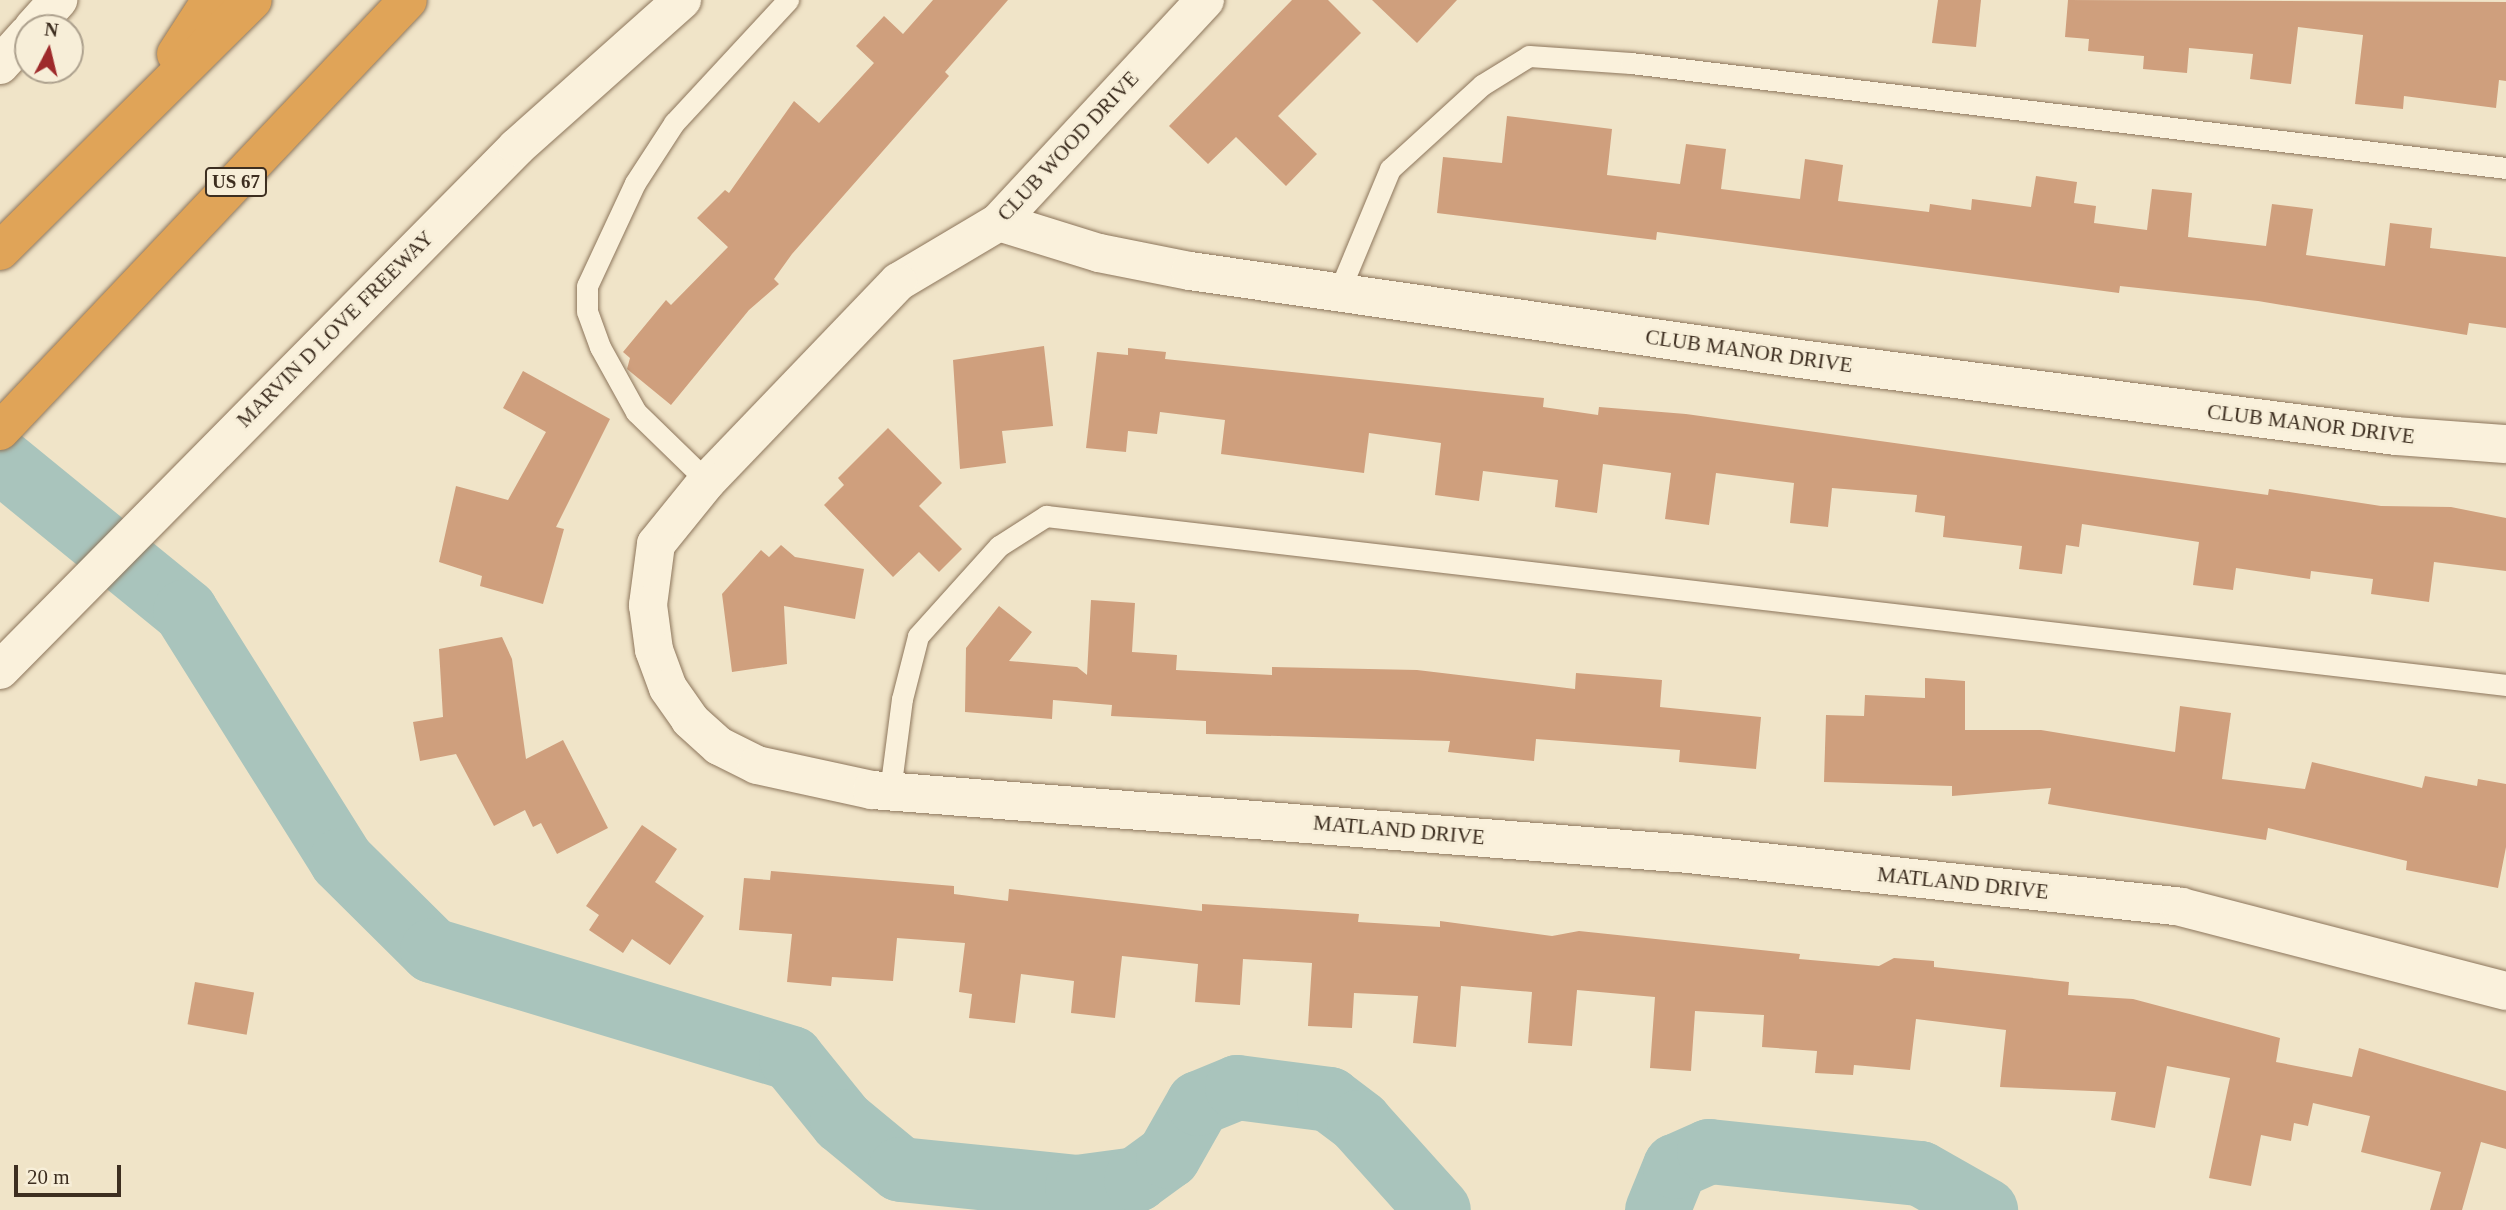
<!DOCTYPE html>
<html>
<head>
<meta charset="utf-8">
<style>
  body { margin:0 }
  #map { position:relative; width:2506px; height:1210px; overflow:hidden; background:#f0e4c8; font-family:"Times New Roman",serif }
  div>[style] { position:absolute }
  .river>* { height:65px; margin:-32.5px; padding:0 32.5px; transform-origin:32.5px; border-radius:32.5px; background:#a9c4bc }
  .building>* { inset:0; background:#cf9f7d; transform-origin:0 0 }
  .roads { filter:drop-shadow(0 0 2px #8d765c) drop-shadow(0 0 2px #8d765c) }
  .service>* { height:21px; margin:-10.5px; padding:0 10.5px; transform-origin:10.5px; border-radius:10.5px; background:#faf1dc }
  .minor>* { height:38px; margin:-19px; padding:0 19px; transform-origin:19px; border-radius:19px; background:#faf1dc }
  .secondary>* { height:38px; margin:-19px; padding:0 19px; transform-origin:19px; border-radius:19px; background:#faf1dc }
  .motorway>* { height:38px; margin:-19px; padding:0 19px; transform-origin:19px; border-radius:19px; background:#e0a458 }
  span { translate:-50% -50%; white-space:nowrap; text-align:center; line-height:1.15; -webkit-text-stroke:5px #f7eed8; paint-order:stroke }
  .shield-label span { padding:2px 5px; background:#f7eed8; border:2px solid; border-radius:5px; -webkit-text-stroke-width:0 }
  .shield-label { font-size:19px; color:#3d2e20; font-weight:700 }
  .street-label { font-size:21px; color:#3d2e20 }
  .north { position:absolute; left:14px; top:14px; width:70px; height:70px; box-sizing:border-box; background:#f7eed8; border:2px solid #ada18e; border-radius:50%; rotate:7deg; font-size:19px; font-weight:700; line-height:28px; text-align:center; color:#3d2e20 }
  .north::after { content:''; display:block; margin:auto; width:24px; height:32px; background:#9e2a2b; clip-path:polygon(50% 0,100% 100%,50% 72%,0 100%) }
  .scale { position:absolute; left:14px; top:1165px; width:107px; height:32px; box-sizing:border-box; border:4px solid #3d2e20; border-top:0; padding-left:9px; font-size:21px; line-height:24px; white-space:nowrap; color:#3d2e20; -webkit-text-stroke:5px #f7eed8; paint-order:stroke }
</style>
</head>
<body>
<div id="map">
  <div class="river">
    <i style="left:0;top:460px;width:239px;rotate:39.2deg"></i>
    <i style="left:185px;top:611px;width:294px;rotate:57.9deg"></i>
    <i style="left:341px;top:860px;width:128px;rotate:44.7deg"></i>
    <i style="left:432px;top:950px;width:375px;rotate:16.7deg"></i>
    <i style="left:791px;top:1058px;width:81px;rotate:51deg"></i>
    <i style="left:842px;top:1121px;width:75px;rotate:39.6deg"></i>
    <i style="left:900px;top:1169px;width:178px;rotate:5.8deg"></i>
    <i style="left:1077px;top:1187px;width:60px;rotate:-7.7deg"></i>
    <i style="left:1136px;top:1179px;width:39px;rotate:-36deg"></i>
    <i style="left:1168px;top:1156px;width:61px;rotate:-60.5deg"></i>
    <i style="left:1198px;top:1103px;width:42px;rotate:-22.3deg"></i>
    <i style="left:1237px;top:1087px;width:93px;rotate:7.4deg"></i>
    <i style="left:1329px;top:1099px;width:38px;rotate:37deg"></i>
    <i style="left:1359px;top:1122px;width:118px;rotate:48.1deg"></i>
    <i style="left:1657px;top:1210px;width:48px;rotate:-67.8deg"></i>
    <i style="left:1675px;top:1166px;width:37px;rotate:-24deg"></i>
    <i style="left:1709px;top:1151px;width:212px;rotate:6deg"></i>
    <i style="left:1920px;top:1173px;width:75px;rotate:29.6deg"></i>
  </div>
  <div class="building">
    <i style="clip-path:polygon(933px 0,1008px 0,945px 72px,949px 76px,792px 254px,774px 279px,779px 284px,749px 310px,671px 405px,627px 369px,630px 358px,623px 352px,666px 300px,671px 305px,728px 247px,697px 218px,725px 190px,729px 193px,794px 101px,819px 123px,874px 63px,856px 46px,884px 16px,903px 34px)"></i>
    <i style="clip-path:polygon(1292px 0,1328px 0,1361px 33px,1278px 116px,1317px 154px,1286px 186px,1236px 137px,1208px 164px,1169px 126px)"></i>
    <i style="clip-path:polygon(1372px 0,1457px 0,1417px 43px)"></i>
    <i style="clip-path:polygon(1938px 0,1981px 0,1976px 47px,1932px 43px)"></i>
    <i style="clip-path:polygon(2068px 0,2506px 2px,2506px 81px,2499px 80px,2496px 108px,2404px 96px,2403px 109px,2355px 104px,2363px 35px,2298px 27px,2291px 84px,2250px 79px,2253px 54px,2189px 48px,2187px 73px,2143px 69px,2144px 56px,2088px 51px,2089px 39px,2065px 37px)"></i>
    <i style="clip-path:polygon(1507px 116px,1612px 129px,1607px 175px,1680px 184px,1686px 144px,1726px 149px,1721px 189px,1800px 199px,1805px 159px,1843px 165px,1838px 201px,1929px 212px,1930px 204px,1971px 210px,1972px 199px,2031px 207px,2036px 176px,2077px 182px,2074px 203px,2096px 206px,2094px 223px,2147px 230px,2152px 189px,2192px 193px,2188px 237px,2266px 246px,2272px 204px,2313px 209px,2306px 255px,2385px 266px,2390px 223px,2432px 228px,2430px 248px,2506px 257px,2506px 328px,2469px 323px,2467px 335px,2258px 301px,2120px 286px,2119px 293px,1657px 232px,1656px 240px,1437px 213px,1443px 157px,1502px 163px)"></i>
    <i style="clip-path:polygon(1044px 346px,1053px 426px,1002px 431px,1006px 463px,960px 469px,953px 360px)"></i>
    <i style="clip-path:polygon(1128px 348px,1166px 352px,1165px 359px,1544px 398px,1543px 407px,1598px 415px,1599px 407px,1686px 414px,2268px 495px,2269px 489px,2381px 506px,2451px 507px,2506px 518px,2506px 571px,2434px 562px,2429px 602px,2371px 594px,2373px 579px,2311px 571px,2310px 579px,2236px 568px,2233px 590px,2193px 585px,2199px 542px,2082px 524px,2079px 547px,2066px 545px,2062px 574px,2019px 569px,2022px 546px,1943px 537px,1945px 516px,1915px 512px,1917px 495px,1832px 488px,1828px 527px,1790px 523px,1794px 483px,1716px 473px,1709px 525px,1665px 519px,1671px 473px,1603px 464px,1597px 513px,1555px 507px,1558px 480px,1483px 471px,1479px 501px,1435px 495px,1441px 443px,1369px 433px,1364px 473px,1221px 454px,1225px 420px,1160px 412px,1157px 434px,1128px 431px,1126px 452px,1086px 448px,1097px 352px,1128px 355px)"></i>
    <i style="clip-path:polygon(523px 371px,610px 419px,556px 527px,564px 529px,543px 604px,480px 586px,482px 576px,439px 562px,456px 486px,508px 500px,546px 432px,503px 408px)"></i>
    <i style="clip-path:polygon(888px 428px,942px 483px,919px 506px,962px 549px,939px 572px,919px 552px,893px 577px,824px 505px,844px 485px,838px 478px)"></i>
    <i style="clip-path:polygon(781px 545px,795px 557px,864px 569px,855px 619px,784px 606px,787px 664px,732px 672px,722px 594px,761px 550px,769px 557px)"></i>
    <i style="clip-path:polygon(1091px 600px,1135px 603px,1132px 652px,1177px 655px,1176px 670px,1272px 675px,1272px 667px,1417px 670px,1575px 689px,1576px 673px,1662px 680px,1660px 707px,1761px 717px,1756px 769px,1679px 762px,1680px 750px,1536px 739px,1534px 761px,1448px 752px,1450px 741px,1206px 734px,1206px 721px,1111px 716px,1112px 705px,1053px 700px,1052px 719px,965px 712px,966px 648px,999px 606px,1032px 632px,1009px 661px,1077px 667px,1087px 675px)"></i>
    <i style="clip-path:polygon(502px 637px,512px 659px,526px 759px,563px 740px,608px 828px,557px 854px,541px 823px,533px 827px,525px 810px,494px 826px,456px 754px,420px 761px,413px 722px,443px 717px,439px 649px)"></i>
    <i style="clip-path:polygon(1925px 678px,1965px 681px,1965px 730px,2041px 730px,2175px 752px,2180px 706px,2231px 713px,2222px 779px,2305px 789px,2312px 762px,2422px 788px,2425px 776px,2477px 786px,2478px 779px,2506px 784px,2506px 847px,2498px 888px,2406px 870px,2407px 861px,2268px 828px,2266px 840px,2048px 804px,2051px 788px,1952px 796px,1952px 786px,1824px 782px,1826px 715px,1864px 716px,1865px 695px,1925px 698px)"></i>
    <i style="clip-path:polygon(642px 825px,677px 849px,655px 882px,704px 916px,670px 965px,632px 939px,623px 953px,589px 930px,599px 915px,586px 906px)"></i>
    <i style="clip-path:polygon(771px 871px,954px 886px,954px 894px,1008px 901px,1009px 889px,1202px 911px,1202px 904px,1359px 914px,1358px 922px,1440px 927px,1440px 921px,1552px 936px,1579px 931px,1800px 954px,1799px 959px,1879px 966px,1894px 958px,1934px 961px,1934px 967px,2069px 982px,2068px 995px,2133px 999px,2280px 1038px,2276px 1062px,2352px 1077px,2359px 1048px,2506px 1091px,2506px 1149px,2481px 1142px,2462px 1210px,2430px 1210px,2441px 1172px,2361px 1152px,2370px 1116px,2313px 1103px,2308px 1126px,2294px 1123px,2291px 1141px,2261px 1135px,2251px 1186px,2209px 1178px,2230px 1078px,2167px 1066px,2155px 1128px,2111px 1120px,2116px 1092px,2000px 1087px,2006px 1030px,1916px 1019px,1910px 1070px,1854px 1065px,1853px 1075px,1815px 1073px,1817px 1051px,1762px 1047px,1764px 1015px,1695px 1011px,1691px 1071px,1650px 1068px,1655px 997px,1577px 990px,1572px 1046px,1528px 1043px,1532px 992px,1461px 986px,1456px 1047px,1413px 1043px,1418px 996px,1354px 993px,1352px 1028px,1308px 1026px,1312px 963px,1243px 959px,1240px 1005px,1195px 1002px,1198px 964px,1122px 956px,1115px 1018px,1071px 1013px,1074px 981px,1021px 974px,1015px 1023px,969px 1018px,972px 994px,959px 992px,965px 943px,897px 938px,893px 981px,832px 977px,831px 986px,787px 982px,792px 934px,739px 930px,744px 878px,770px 880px)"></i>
    <i style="left:195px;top:982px;width:60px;height:43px;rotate:10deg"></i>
  </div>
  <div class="roads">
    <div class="service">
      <i style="left:1340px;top:289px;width:130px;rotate:-67.4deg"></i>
      <i style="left:1390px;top:169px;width:125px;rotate:-42.4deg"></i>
      <i style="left:1482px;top:85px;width:55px;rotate:-31.7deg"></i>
      <i style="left:1529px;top:56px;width:102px;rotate:3.9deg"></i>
      <i style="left:1631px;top:63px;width:881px;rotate:6.84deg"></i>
      <i style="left:707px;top:481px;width:99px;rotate:-135.8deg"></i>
      <i style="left:636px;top:412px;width:74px;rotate:-119deg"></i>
      <i style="left:600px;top:347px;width:38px;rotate:-110deg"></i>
      <i style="left:587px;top:311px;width:25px;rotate:-90deg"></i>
      <i style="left:587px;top:286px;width:114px;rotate:-65deg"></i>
      <i style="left:635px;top:183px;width:72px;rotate:-57deg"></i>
      <i style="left:674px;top:123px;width:168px;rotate:-47.2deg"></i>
      <i style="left:890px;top:791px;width:93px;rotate:-82.6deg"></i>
      <i style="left:902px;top:699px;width:65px;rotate:-75.7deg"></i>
      <i style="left:918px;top:636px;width:121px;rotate:-48deg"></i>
      <i style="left:999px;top:546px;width:56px;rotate:-32.6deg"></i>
      <i style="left:1046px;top:516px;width:1470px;rotate:6.6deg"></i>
    </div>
    <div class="minor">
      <i style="left:1205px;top:0;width:303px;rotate:132.9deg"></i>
      <i style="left:999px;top:222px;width:117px;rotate:149.3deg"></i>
      <i style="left:898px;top:282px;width:276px;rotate:133.8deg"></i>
      <i style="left:707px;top:481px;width:81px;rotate:129deg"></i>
      <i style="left:656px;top:544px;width:62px;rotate:97.5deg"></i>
      <i style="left:648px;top:605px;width:45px;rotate:82.4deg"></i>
      <i style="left:654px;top:650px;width:40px;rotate:69.8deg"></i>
      <i style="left:668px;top:688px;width:39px;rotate:55deg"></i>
      <i style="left:690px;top:720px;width:39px;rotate:42deg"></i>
      <i style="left:719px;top:746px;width:42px;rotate:26.6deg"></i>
      <i style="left:757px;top:765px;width:118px;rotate:12.3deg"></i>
      <i style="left:872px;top:790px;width:819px;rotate:4.48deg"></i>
      <i style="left:1688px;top:854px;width:496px;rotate:6.1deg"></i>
      <i style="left:2181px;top:907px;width:336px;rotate:14.5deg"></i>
      <i style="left:999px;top:222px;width:105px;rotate:17.2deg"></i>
      <i style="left:1099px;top:253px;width:93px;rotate:11.2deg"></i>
      <i style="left:1190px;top:271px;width:616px;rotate:8.21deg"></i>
      <i style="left:1800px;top:359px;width:601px;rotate:7.36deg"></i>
      <i style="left:2396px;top:436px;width:110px;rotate:4.2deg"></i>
    </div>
    <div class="secondary">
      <i style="left:33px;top:28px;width:38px;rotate:-48deg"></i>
      <i style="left:0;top:65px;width:42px;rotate:-47.9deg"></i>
      <i style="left:0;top:670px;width:735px;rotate:-45.33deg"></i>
      <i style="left:517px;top:147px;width:221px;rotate:-41.7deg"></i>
    </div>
    <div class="motorway">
      <i style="left:176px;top:54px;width:64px;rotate:-57.1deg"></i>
      <i style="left:0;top:251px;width:356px;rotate:-44.8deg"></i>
      <i style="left:0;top:431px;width:593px;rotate:-46.57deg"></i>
    </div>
  </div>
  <div class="shield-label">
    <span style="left:236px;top:182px">US 67</span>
  </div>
  <div class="street-label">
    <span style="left:1068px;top:146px;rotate:-47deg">CLUB WOOD DRIVE</span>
    <span style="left:335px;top:329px;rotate:-45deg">MARVIN D LOVE FREEWAY</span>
    <span style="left:1749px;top:351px;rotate:8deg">CLUB MANOR DRIVE</span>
    <span style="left:2311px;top:424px;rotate:7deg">CLUB MANOR DRIVE</span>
    <span style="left:1399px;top:830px;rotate:5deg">MATLAND DRIVE</span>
    <span style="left:1963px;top:883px;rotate:6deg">MATLAND DRIVE</span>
  </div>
  <div class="north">N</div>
  <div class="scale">20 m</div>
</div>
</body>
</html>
